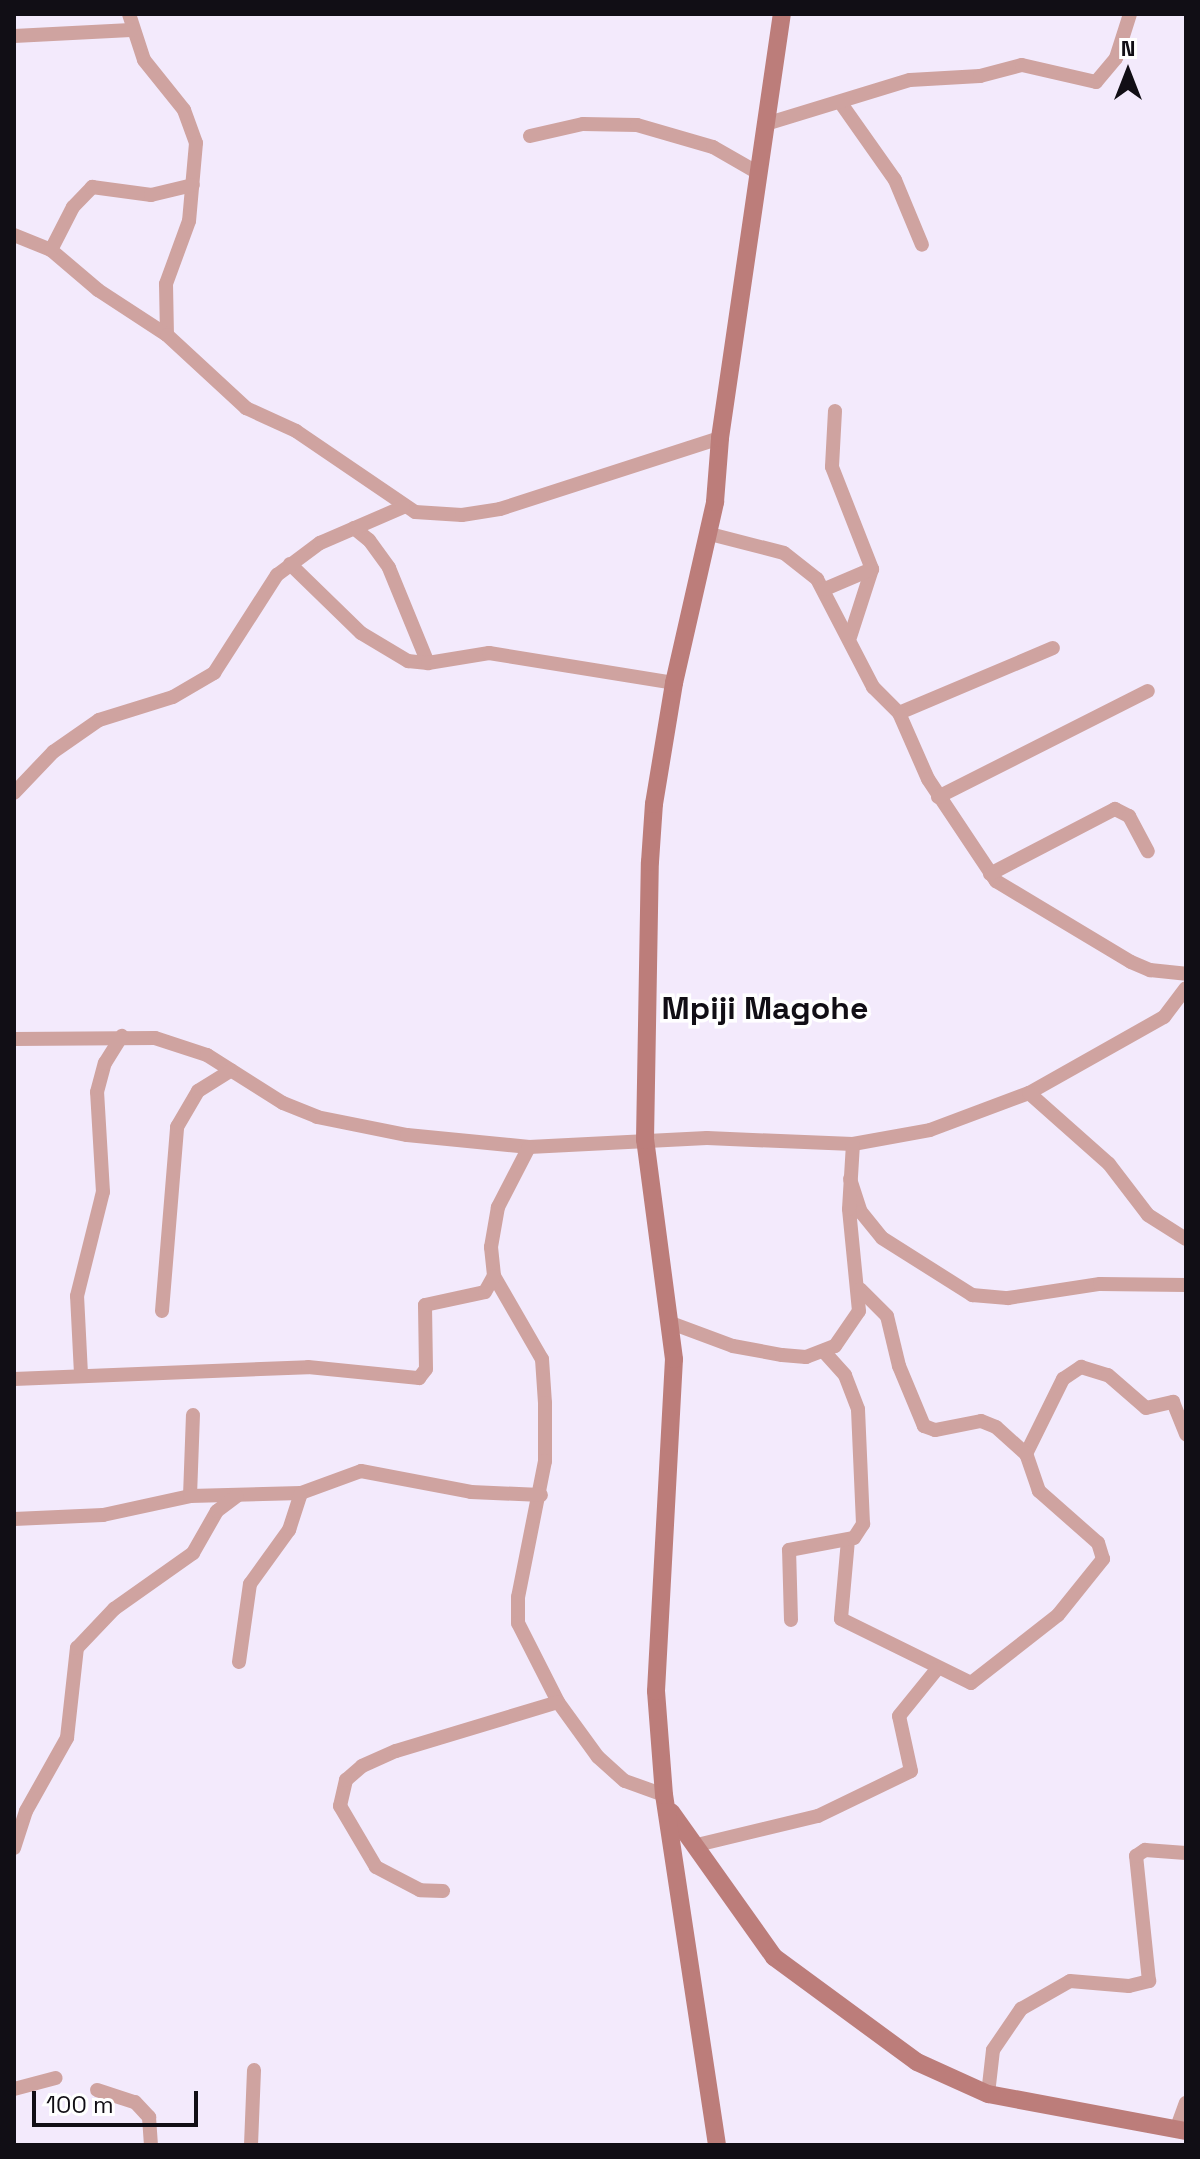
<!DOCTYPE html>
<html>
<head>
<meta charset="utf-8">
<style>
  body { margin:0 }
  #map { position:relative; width:1200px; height:2159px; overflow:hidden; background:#f3eafc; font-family:"Space Grotesk",sans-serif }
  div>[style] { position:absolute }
  .street>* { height:14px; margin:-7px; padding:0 7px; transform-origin:7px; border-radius:7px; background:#cfa3a0 }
  .secondary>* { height:18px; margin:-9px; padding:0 9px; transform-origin:9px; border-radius:9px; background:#bc7d7a }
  span { translate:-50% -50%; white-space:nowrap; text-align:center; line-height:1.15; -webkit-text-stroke:7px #fff; paint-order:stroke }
  .quarter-label { font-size:32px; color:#110e15; font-weight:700 }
  .frame { position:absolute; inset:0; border:16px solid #110e15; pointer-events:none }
  .north { position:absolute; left:1088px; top:32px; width:80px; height:80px; -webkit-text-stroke:6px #fff; paint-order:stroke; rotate:0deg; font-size:22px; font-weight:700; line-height:32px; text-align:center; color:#110e15 }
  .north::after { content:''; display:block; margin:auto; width:28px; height:36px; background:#110e15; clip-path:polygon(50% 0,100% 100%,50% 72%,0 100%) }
  .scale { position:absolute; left:32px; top:2091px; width:166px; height:36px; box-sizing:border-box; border:4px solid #110e15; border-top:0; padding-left:10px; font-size:24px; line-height:28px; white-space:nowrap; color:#110e15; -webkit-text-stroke:6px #fff; paint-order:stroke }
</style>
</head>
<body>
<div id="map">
  <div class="street">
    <i style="left:129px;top:14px;width:48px;rotate:71.9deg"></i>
    <i style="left:144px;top:60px;width:64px;rotate:51.3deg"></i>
    <i style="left:184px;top:110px;width:35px;rotate:70deg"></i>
    <i style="left:196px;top:143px;width:78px;rotate:95.1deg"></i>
    <i style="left:189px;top:221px;width:67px;rotate:110.1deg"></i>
    <i style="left:166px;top:284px;width:51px;rotate:88.9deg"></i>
    <i style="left:14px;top:36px;width:117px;rotate:-2.9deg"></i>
    <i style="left:840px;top:102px;width:95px;rotate:54.8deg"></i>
    <i style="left:895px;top:180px;width:70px;rotate:67.4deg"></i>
    <i style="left:769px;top:123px;width:147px;rotate:-17deg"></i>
    <i style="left:910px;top:80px;width:70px;rotate:-3.3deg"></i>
    <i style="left:980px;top:76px;width:43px;rotate:-14.7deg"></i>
    <i style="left:1022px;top:65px;width:76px;rotate:12.9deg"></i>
    <i style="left:1096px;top:82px;width:31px;rotate:-50deg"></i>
    <i style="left:1116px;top:58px;width:46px;rotate:-72.3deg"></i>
    <i style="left:530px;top:136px;width:54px;rotate:-12.8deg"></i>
    <i style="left:583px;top:124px;width:54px;rotate:1.1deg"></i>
    <i style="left:637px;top:125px;width:79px;rotate:16.1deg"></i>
    <i style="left:713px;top:147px;width:54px;rotate:29.9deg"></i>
    <i style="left:14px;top:235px;width:40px;rotate:22deg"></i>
    <i style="left:51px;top:250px;width:62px;rotate:40.4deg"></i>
    <i style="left:98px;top:290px;width:82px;rotate:33.1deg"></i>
    <i style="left:167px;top:335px;width:108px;rotate:42.7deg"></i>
    <i style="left:246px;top:408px;width:55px;rotate:24.7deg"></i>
    <i style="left:296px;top:431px;width:144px;rotate:34.2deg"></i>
    <i style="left:415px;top:512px;width:47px;rotate:3.7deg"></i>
    <i style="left:462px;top:515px;width:38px;rotate:-9deg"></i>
    <i style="left:500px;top:509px;width:231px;rotate:-17.9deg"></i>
    <i style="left:51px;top:250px;width:48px;rotate:-62.9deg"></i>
    <i style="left:73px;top:207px;width:28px;rotate:-46deg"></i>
    <i style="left:92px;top:187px;width:60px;rotate:7.7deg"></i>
    <i style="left:151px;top:195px;width:43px;rotate:-13.4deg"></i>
    <i style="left:835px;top:411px;width:56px;rotate:93.1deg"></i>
    <i style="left:832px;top:467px;width:110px;rotate:68.6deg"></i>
    <i style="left:872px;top:569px;width:71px;rotate:107.9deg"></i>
    <i style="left:354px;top:528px;width:19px;rotate:39deg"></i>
    <i style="left:369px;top:540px;width:34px;rotate:54deg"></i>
    <i style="left:389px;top:568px;width:103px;rotate:67.7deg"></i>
    <i style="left:710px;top:534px;width:76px;rotate:14.4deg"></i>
    <i style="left:784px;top:553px;width:42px;rotate:38.2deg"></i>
    <i style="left:817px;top:579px;width:122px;rotate:62.6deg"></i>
    <i style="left:873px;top:687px;width:37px;rotate:45deg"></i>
    <i style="left:899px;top:713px;width:72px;rotate:66.3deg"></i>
    <i style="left:928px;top:779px;width:123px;rotate:56.3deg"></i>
    <i style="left:996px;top:881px;width:157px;rotate:31deg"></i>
    <i style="left:1131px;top:962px;width:21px;rotate:23deg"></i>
    <i style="left:1150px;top:970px;width:36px;rotate:6deg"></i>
    <i style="left:290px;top:564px;width:99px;rotate:44.2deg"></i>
    <i style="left:361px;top:633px;width:55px;rotate:30.8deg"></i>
    <i style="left:408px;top:661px;width:20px;rotate:6deg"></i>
    <i style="left:428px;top:663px;width:62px;rotate:-9.3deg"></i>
    <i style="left:489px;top:653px;width:187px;rotate:9.2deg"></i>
    <i style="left:825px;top:589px;width:51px;rotate:-23.1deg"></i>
    <i style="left:899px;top:713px;width:167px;rotate:-22.9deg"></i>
    <i style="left:14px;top:793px;width:57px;rotate:-46.4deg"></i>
    <i style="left:53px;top:752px;width:56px;rotate:-34.8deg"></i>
    <i style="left:99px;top:720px;width:77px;rotate:-17.3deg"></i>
    <i style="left:173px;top:697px;width:48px;rotate:-30.3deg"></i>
    <i style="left:214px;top:673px;width:117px;rotate:-57.3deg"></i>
    <i style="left:277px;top:575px;width:54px;rotate:-36.7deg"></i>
    <i style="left:320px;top:543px;width:90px;rotate:-23.4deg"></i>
    <i style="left:938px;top:797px;width:235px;rotate:-26.8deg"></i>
    <i style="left:990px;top:874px;width:141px;rotate:-27.5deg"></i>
    <i style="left:1115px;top:809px;width:16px;rotate:27deg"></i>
    <i style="left:1129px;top:816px;width:40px;rotate:62deg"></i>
    <i style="left:14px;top:1039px;width:141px;rotate:-0.4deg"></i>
    <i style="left:155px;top:1038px;width:55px;rotate:18.1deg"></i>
    <i style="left:207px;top:1055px;width:90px;rotate:32.3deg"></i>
    <i style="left:283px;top:1103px;width:37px;rotate:22deg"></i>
    <i style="left:317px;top:1117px;width:92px;rotate:11.3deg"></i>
    <i style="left:407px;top:1135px;width:123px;rotate:5.6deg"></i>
    <i style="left:529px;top:1147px;width:178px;rotate:-2.9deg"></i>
    <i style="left:707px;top:1138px;width:146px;rotate:2.4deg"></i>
    <i style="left:853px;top:1144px;width:78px;rotate:-10.3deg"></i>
    <i style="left:930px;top:1130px;width:106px;rotate:-20.5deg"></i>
    <i style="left:1029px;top:1093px;width:155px;rotate:-29.4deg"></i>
    <i style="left:1164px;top:1017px;width:36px;rotate:-53deg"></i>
    <i style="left:1029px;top:1093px;width:107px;rotate:41.6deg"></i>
    <i style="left:1109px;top:1164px;width:64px;rotate:52.6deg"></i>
    <i style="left:1148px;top:1215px;width:45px;rotate:32.3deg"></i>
    <i style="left:529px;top:1147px;width:68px;rotate:117.3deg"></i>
    <i style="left:498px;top:1207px;width:41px;rotate:99.9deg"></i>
    <i style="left:491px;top:1247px;width:29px;rotate:84deg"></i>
    <i style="left:494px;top:1276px;width:96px;rotate:60deg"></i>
    <i style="left:542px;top:1359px;width:44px;rotate:86.1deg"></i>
    <i style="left:545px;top:1403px;width:58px;rotate:90deg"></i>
    <i style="left:545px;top:1461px;width:139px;rotate:101.2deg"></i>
    <i style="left:518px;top:1597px;width:26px;rotate:90deg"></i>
    <i style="left:518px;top:1623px;width:89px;rotate:63.1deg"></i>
    <i style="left:558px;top:1702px;width:68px;rotate:54deg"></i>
    <i style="left:598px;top:1757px;width:36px;rotate:42deg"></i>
    <i style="left:625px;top:1781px;width:41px;rotate:19.7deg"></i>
    <i style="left:850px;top:1179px;width:35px;rotate:72deg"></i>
    <i style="left:861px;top:1212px;width:33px;rotate:51deg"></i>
    <i style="left:882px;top:1238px;width:107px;rotate:32.3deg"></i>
    <i style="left:972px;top:1295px;width:36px;rotate:5deg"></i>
    <i style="left:1008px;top:1298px;width:93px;rotate:-8.7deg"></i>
    <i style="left:1100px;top:1284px;width:86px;rotate:0.7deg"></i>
    <i style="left:162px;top:1311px;width:185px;rotate:-85.3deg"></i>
    <i style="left:177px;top:1127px;width:42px;rotate:-59.7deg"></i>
    <i style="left:198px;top:1091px;width:39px;rotate:-32deg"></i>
    <i style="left:671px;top:1323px;width:66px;rotate:20.4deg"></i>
    <i style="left:733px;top:1346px;width:50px;rotate:10.4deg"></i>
    <i style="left:782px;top:1355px;width:24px;rotate:5deg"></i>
    <i style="left:806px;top:1357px;width:31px;rotate:-21deg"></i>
    <i style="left:835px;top:1346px;width:42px;rotate:-55.6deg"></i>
    <i style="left:859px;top:1311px;width:102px;rotate:-95.6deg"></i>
    <i style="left:849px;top:1209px;width:65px;rotate:-86.5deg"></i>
    <i style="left:81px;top:1374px;width:78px;rotate:-92.9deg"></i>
    <i style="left:77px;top:1296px;width:107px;rotate:-76deg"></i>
    <i style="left:103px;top:1192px;width:100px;rotate:-93.4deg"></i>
    <i style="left:97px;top:1092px;width:30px;rotate:-75deg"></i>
    <i style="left:105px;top:1063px;width:32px;rotate:-58deg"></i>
    <i style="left:14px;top:1379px;width:294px;rotate:-2.3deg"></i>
    <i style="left:308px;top:1367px;width:112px;rotate:5.7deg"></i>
    <i style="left:419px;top:1378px;width:11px;rotate:-52deg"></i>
    <i style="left:426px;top:1369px;width:64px;rotate:-90.9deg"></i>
    <i style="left:425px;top:1305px;width:61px;rotate:-12.2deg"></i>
    <i style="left:485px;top:1292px;width:18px;rotate:-61deg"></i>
    <i style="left:1026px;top:1454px;width:84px;rotate:-63.7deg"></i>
    <i style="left:1063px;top:1379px;width:22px;rotate:-34deg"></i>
    <i style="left:1081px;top:1367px;width:28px;rotate:17deg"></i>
    <i style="left:1108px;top:1375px;width:50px;rotate:41deg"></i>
    <i style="left:1146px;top:1408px;width:28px;rotate:-13deg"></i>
    <i style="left:1173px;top:1402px;width:35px;rotate:68deg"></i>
    <i style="left:190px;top:1496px;width:81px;rotate:-87.9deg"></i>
    <i style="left:14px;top:1519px;width:89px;rotate:-2.6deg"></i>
    <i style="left:103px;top:1515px;width:89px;rotate:-12.3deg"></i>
    <i style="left:190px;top:1496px;width:111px;rotate:-1.5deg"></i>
    <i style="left:301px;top:1493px;width:64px;rotate:-20.1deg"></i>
    <i style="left:361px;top:1471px;width:112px;rotate:10.8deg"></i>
    <i style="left:471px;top:1492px;width:70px;rotate:2.5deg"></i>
    <i style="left:848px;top:1540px;width:79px;rotate:95.1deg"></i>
    <i style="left:841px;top:1619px;width:145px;rotate:26.2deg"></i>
    <i style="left:971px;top:1683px;width:110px;rotate:-38deg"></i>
    <i style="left:1058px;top:1615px;width:72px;rotate:-51.2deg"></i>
    <i style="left:1103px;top:1559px;width:17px;rotate:-107deg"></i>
    <i style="left:1098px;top:1543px;width:79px;rotate:-138.6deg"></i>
    <i style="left:1039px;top:1491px;width:39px;rotate:-109deg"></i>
    <i style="left:1026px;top:1454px;width:40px;rotate:-138deg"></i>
    <i style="left:996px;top:1427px;width:16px;rotate:-158deg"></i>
    <i style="left:981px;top:1421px;width:47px;rotate:168.9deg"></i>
    <i style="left:935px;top:1430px;width:12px;rotate:-160deg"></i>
    <i style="left:924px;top:1426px;width:65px;rotate:-112.6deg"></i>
    <i style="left:899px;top:1366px;width:51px;rotate:-103.5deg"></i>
    <i style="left:887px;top:1316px;width:38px;rotate:-135deg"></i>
    <i style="left:791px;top:1620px;width:70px;rotate:-91.6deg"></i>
    <i style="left:789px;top:1550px;width:66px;rotate:-10.5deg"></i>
    <i style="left:854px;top:1538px;width:17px;rotate:-57deg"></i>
    <i style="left:863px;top:1524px;width:115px;rotate:-92.5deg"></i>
    <i style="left:858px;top:1409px;width:36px;rotate:-111deg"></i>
    <i style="left:845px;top:1375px;width:30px;rotate:-132deg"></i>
    <i style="left:239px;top:1662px;width:79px;rotate:-82deg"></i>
    <i style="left:250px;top:1584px;width:67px;rotate:-54.2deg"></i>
    <i style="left:289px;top:1530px;width:39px;rotate:-72deg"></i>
    <i style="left:697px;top:1845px;width:124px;rotate:-13.5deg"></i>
    <i style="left:818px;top:1816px;width:103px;rotate:-25.8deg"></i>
    <i style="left:911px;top:1771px;width:56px;rotate:-102.3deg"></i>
    <i style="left:899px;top:1716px;width:60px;rotate:-51deg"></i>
    <i style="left:14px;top:1848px;width:39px;rotate:-72deg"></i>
    <i style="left:26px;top:1811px;width:84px;rotate:-60.7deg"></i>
    <i style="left:67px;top:1738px;width:91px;rotate:-83.7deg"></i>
    <i style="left:77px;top:1648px;width:54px;rotate:-46.5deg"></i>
    <i style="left:114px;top:1609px;width:97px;rotate:-35.3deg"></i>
    <i style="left:193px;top:1553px;width:48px;rotate:-60.3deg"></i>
    <i style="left:217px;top:1511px;width:25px;rotate:-37deg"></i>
    <i style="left:443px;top:1891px;width:23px;rotate:-178deg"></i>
    <i style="left:420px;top:1890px;width:50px;rotate:-152.4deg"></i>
    <i style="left:376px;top:1867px;width:71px;rotate:-120.5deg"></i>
    <i style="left:340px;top:1806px;width:27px;rotate:-77deg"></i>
    <i style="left:346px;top:1780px;width:21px;rotate:-41deg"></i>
    <i style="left:362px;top:1766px;width:37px;rotate:-24deg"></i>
    <i style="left:396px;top:1751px;width:169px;rotate:-16.8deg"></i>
    <i style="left:14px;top:2089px;width:43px;rotate:-14.7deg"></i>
    <i style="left:97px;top:2090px;width:40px;rotate:18deg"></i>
    <i style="left:135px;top:2102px;width:21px;rotate:47deg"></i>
    <i style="left:149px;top:2117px;width:28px;rotate:86deg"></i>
    <i style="left:988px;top:2094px;width:44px;rotate:-83.5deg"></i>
    <i style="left:993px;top:2050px;width:50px;rotate:-55.7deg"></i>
    <i style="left:1021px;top:2009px;width:56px;rotate:-29.7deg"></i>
    <i style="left:1070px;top:1981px;width:59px;rotate:4.8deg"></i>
    <i style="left:1129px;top:1986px;width:21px;rotate:-14deg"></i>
    <i style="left:1149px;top:1981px;width:126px;rotate:-95.9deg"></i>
    <i style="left:1136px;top:1856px;width:11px;rotate:-34deg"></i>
    <i style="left:1145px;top:1850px;width:41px;rotate:4.2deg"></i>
    <i style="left:1176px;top:2130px;width:29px;rotate:-70deg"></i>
    <i style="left:251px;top:2145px;width:75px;rotate:-87.7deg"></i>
  </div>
  <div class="secondary">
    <i style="left:671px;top:1812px;width:178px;rotate:54.6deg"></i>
    <i style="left:774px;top:1957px;width:177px;rotate:36.3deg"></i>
    <i style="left:917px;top:2062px;width:78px;rotate:24.3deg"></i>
    <i style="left:988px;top:2094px;width:201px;rotate:10.6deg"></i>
    <i style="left:717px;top:2145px;width:354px;rotate:-98.6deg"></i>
    <i style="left:664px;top:1795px;width:104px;rotate:-94.4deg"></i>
    <i style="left:656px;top:1691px;width:332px;rotate:-86.9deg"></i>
    <i style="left:674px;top:1359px;width:221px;rotate:-97.5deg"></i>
    <i style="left:645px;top:1140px;width:278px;rotate:-89deg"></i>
    <i style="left:650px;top:862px;width:58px;rotate:-86.1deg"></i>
    <i style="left:654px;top:804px;width:123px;rotate:-80.6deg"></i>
    <i style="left:674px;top:683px;width:186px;rotate:-77.2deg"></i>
    <i style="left:715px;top:502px;width:64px;rotate:-85.5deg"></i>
    <i style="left:720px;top:438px;width:429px;rotate:-81.7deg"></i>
  </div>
  <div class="quarter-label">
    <span style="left:765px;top:1008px">Mpiji Magohe</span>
  </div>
  <div class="frame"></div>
  <div class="north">N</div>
  <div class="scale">100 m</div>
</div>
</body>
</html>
